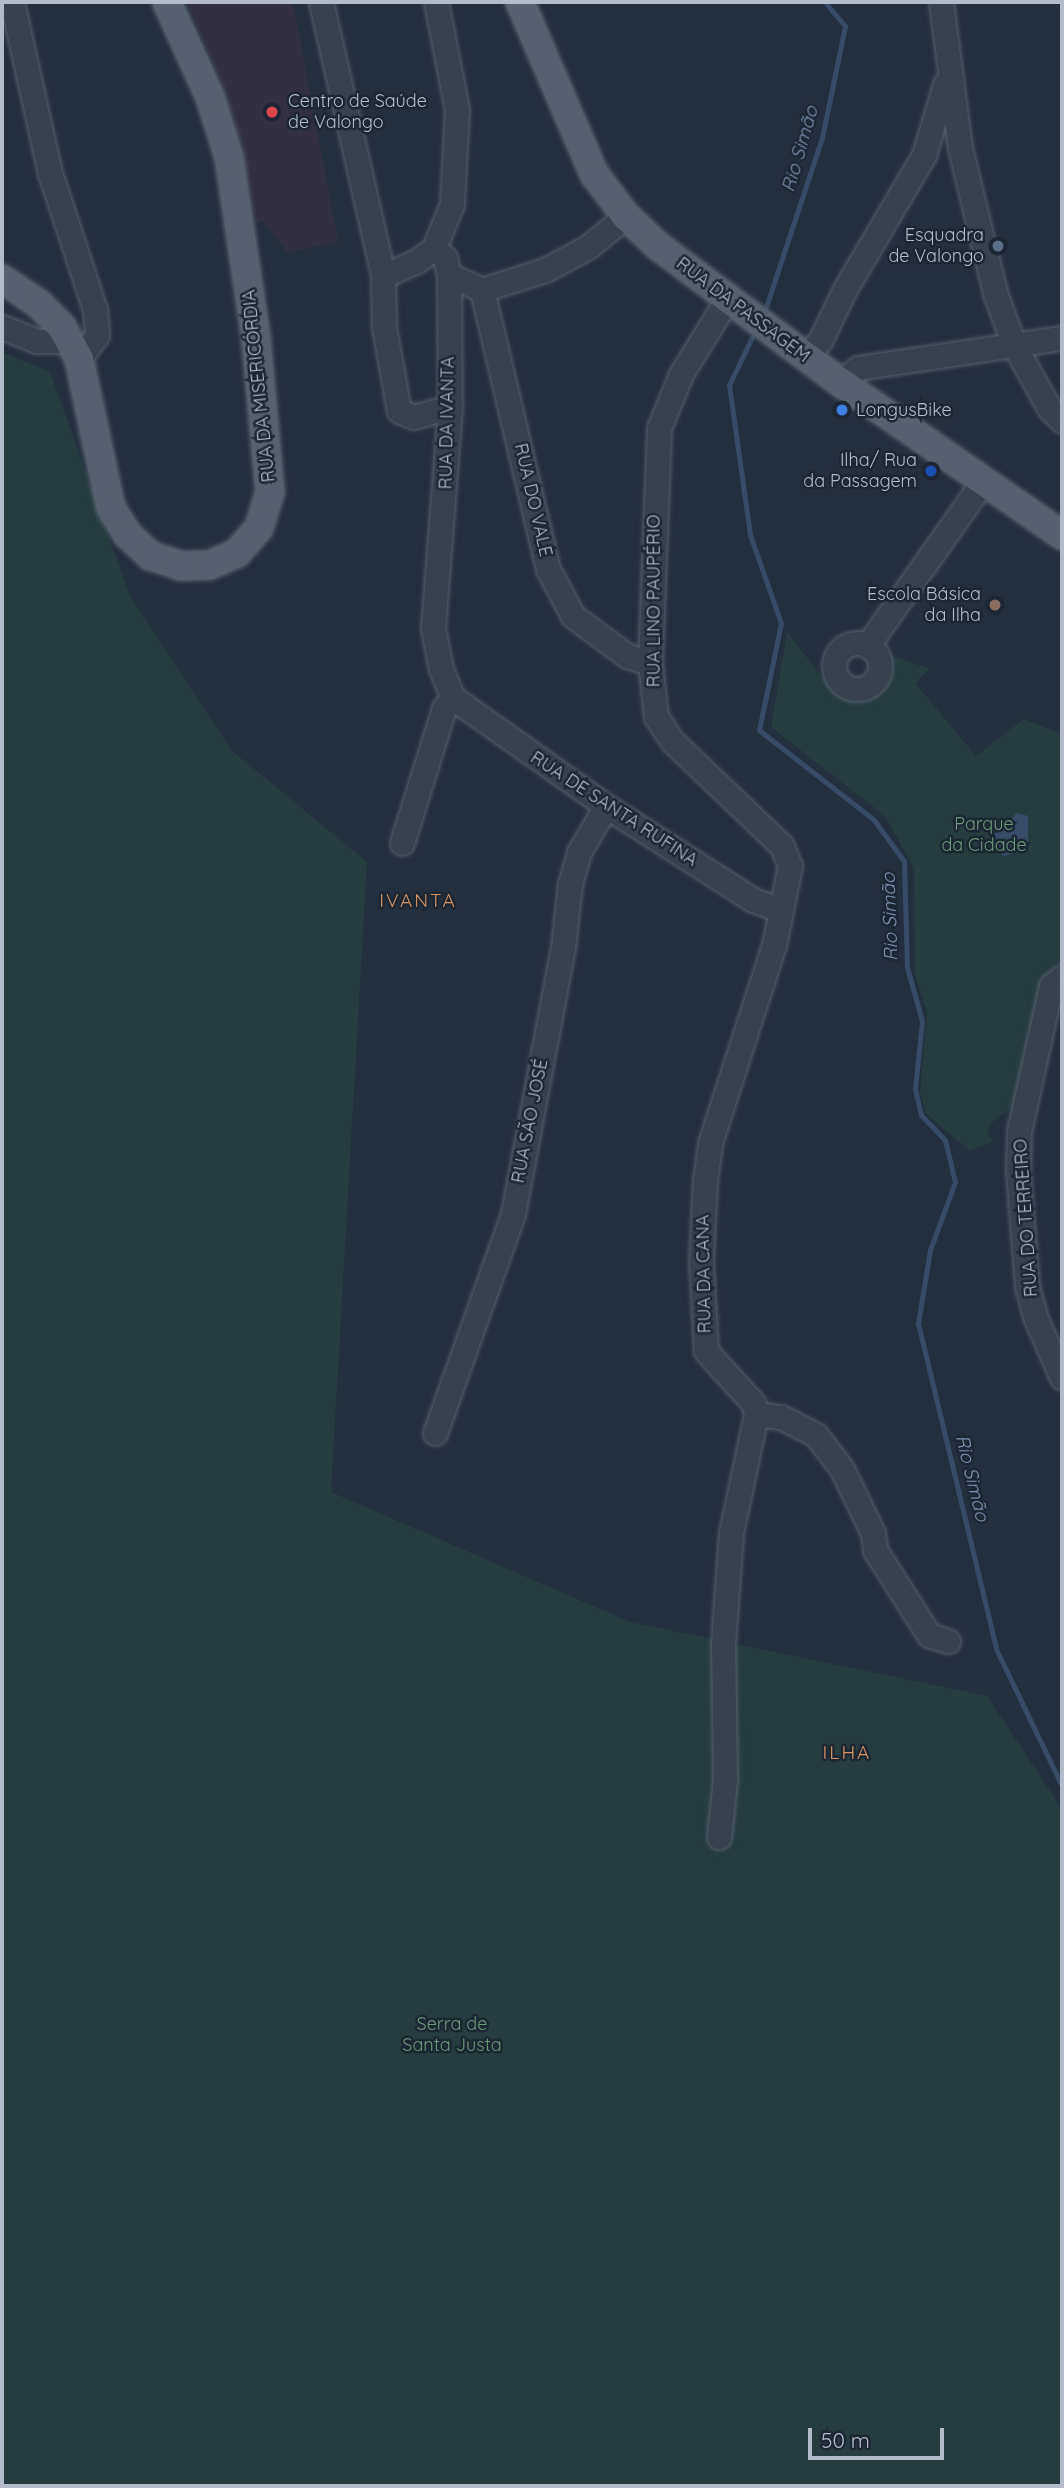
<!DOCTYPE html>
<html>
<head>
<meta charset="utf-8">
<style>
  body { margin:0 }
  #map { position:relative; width:1064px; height:2488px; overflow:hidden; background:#242f3e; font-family:Quicksand,sans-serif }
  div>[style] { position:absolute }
  .medical>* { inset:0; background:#32303f }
  .green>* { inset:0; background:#263c3f }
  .water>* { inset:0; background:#394c67 }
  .stream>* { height:5px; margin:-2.5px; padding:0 2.5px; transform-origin:2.5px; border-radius:2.5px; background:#394c67 }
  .roads { filter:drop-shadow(0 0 2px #565f6c) drop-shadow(0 0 2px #565f6c) }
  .minor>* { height:23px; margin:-11.5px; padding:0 11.5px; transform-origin:11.5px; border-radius:11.5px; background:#38414e }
  .minor>.ring { margin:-11.5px; padding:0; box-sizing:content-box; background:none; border:23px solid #38414e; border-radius:50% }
  .major>* { height:28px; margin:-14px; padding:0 14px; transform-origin:14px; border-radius:14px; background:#56606e }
  .dots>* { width:19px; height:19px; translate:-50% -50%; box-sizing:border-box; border:4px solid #1d2633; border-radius:50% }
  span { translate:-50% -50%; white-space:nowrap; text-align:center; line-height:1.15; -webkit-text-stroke:5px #1d2633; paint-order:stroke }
  .poi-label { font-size:18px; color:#b4bcc9 }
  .left { translate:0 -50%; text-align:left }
  .right { translate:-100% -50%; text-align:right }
  .street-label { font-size:18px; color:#b4bcc9 }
  .park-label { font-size:18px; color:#6b9a76 }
  .water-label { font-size:19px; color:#7c92b1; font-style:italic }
  .neighbourhood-label { font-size:19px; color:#d59563; letter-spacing:2px }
  .frame { position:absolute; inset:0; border:4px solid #b4bcc9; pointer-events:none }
  .scale { position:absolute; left:808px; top:2428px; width:136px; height:32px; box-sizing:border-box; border:4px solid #b4bcc9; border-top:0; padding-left:9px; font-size:21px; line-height:24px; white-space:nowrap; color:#b4bcc9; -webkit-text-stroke:5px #1d2633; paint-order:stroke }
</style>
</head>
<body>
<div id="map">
  <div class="medical">
    <i style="clip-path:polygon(186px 2px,293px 2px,338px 242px,287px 252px,264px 221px,255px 223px,243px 148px,219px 76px)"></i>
  </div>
  <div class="green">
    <i style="clip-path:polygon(2px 352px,50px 372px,130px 596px,232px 751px,367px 862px,331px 1492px,630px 1622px,987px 1696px,1062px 1809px,1062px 2486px,2px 2486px)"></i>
    <i style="clip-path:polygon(787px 632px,830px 687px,853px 700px,867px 698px,887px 682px,889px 655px,930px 669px,915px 683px,976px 756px,1024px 719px,1062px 734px,1062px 966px,1056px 965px,1043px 978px,1017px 1104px,995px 1119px,987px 1131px,994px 1142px,969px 1150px,926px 1114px,920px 1093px,927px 1012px,915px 975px,914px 868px,885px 816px,771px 727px)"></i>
  </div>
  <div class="water">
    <i style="clip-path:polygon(1017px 813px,1028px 816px,1028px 842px,1017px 853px,1003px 856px,992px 837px)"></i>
  </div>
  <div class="stream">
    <i style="left:766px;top:307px;width:178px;rotate:-71.7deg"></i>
    <i style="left:822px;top:138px;width:114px;rotate:-78.4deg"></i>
    <i style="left:845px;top:26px;width:31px;rotate:-130deg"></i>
    <i style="left:752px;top:337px;width:53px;rotate:115.6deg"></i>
    <i style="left:729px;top:385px;width:151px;rotate:82deg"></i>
    <i style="left:750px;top:535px;width:93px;rotate:70.6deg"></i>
    <i style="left:781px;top:623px;width:109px;rotate:101.6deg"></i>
    <i style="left:759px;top:730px;width:146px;rotate:38deg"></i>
    <i style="left:874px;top:820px;width:51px;rotate:53.8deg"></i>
    <i style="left:904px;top:861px;width:106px;rotate:88.4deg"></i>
    <i style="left:907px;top:967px;width:56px;rotate:74.5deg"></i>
    <i style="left:922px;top:1021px;width:68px;rotate:95.9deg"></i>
    <i style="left:915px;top:1089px;width:27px;rotate:77deg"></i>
    <i style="left:921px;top:1115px;width:35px;rotate:46deg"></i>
    <i style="left:945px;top:1140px;width:43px;rotate:76.6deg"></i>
    <i style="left:955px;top:1182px;width:72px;rotate:110.2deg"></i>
    <i style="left:930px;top:1250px;width:74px;rotate:99.3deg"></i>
    <i style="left:918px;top:1323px;width:337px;rotate:76.5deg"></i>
    <i style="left:997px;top:1651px;width:150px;rotate:64.3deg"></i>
  </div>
  <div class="roads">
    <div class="minor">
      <i style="left:12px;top:2px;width:175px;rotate:77.5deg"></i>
      <i style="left:50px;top:173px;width:144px;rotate:71.8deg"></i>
      <i style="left:95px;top:310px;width:25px;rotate:85deg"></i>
      <i style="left:97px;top:335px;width:30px;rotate:127deg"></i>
      <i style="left:321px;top:2px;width:281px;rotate:77.2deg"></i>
      <i style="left:383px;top:276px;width:51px;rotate:88.9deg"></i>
      <i style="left:384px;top:327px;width:85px;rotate:79.9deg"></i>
      <i style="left:399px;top:411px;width:16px;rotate:22deg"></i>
      <i style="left:414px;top:417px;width:37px;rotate:-16deg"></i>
      <i style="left:941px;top:2px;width:147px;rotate:82.6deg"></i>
      <i style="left:960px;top:148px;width:149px;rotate:76.4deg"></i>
      <i style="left:995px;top:293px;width:55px;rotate:69.9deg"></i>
      <i style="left:1014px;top:345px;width:72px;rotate:60.9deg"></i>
      <i style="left:1049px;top:408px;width:18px;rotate:45deg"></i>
      <i style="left:434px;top:248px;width:15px;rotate:42deg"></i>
      <i style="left:445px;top:258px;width:17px;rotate:77deg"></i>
      <i style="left:449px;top:275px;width:132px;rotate:89.6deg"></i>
      <i style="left:450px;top:407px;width:222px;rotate:94.4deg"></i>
      <i style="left:433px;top:628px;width:42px;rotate:79deg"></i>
      <i style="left:441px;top:669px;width:31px;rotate:68deg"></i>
      <i style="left:453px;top:698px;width:187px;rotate:35.2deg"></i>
      <i style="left:606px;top:806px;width:174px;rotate:32.6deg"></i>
      <i style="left:753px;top:900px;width:29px;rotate:20deg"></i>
      <i style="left:449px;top:275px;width:36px;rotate:24deg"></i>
      <i style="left:482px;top:290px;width:66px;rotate:-17.6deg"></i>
      <i style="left:545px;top:270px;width:49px;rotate:-28.1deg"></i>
      <i style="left:588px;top:247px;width:49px;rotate:-39.2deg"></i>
      <i style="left:383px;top:276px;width:37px;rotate:-24deg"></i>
      <i style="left:417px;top:261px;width:21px;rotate:-37deg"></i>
      <i style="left:434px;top:248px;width:48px;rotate:-67.8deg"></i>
      <i style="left:452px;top:204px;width:94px;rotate:-87deg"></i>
      <i style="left:457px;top:110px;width:110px;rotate:-101deg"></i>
      <i style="left:482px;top:290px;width:287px;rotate:76.7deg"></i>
      <i style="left:548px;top:569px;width:53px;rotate:62deg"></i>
      <i style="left:573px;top:616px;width:67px;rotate:36.5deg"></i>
      <i style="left:627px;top:656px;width:24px;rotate:17deg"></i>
      <i style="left:2px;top:327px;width:38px;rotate:22deg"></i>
      <i style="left:37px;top:341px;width:32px"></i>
      <i style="left:806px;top:357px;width:23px;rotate:-50deg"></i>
      <i style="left:821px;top:339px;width:55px;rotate:-64.4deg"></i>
      <i style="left:845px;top:289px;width:156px;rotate:-59.5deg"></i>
      <i style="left:924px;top:155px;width:74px;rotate:-73.5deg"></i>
      <i style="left:840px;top:382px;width:23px;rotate:-38deg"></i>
      <i style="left:858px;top:368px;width:206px;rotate:-8.4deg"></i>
      <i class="ring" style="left:834px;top:643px;width:23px;height:23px"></i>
      <i style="left:867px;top:646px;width:203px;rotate:-54.8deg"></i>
      <i style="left:402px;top:843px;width:141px;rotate:-72.7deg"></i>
      <i style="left:444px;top:708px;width:13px;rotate:-48deg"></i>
      <i style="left:1062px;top:977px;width:14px;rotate:141deg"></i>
      <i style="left:1051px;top:986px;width:148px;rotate:102.4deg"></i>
      <i style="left:1019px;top:1131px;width:40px;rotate:91.4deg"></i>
      <i style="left:1018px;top:1171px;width:115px;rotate:85.5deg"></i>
      <i style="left:1027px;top:1286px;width:34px;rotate:75deg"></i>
      <i style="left:1036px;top:1319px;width:64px;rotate:66.2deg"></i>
      <i style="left:756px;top:1414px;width:25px;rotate:7deg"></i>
      <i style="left:781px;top:1417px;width:39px;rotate:27deg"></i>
      <i style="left:816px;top:1435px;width:43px;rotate:52.6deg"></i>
      <i style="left:842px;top:1469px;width:71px;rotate:64.2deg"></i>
      <i style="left:873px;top:1533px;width:17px;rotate:83deg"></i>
      <i style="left:875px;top:1550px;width:101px;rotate:57.6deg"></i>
      <i style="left:929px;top:1635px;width:20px;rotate:18deg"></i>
      <i style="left:435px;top:1433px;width:232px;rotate:-70.4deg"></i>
      <i style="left:513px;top:1214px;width:271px;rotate:-79.4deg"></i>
      <i style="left:563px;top:948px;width:64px;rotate:-83.8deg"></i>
      <i style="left:570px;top:884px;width:33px;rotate:-74deg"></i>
      <i style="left:579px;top:852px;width:53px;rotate:-59.6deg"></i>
      <i style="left:719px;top:1837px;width:57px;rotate:-84deg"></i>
      <i style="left:725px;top:1780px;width:136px;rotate:-90.8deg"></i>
      <i style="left:723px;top:1644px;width:111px;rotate:-85.9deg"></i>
      <i style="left:731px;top:1533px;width:122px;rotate:-78.1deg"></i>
      <i style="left:756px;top:1414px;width:10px;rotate:-101deg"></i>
      <i style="left:754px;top:1404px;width:72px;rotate:-132.2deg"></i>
      <i style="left:706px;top:1351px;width:90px;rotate:-93.2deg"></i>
      <i style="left:701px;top:1261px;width:81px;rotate:-87.2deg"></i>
      <i style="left:705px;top:1180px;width:37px;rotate:-82deg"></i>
      <i style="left:710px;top:1143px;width:208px;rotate:-72.1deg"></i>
      <i style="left:774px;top:945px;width:81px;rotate:-78.6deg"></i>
      <i style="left:790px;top:866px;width:22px;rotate:-112deg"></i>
      <i style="left:782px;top:846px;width:151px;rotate:-136.3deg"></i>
      <i style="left:673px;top:742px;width:30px;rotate:-124deg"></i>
      <i style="left:656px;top:717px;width:54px;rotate:-96.3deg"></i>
      <i style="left:650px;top:663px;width:235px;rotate:-87.8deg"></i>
      <i style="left:659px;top:428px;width:58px;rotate:-67.8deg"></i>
      <i style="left:681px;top:374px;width:89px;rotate:-58.3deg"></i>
    </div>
    <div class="major">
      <i style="left:520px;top:2px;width:187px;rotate:66.7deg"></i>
      <i style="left:594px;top:174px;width:53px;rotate:52.7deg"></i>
      <i style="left:626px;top:216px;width:44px;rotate:43.2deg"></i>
      <i style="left:658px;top:246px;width:227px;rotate:36.8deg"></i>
      <i style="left:840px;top:382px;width:270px;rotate:34.6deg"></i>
      <i style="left:2px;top:279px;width:45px;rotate:34deg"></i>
      <i style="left:39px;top:304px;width:33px;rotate:45deg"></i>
      <i style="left:62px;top:327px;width:36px;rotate:62deg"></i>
      <i style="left:79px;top:359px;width:152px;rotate:77.9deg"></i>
      <i style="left:111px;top:508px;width:31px;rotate:58deg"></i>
      <i style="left:127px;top:534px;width:33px;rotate:43deg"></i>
      <i style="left:151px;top:556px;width:32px;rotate:18deg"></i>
      <i style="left:181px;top:566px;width:29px;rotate:-2deg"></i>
      <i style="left:210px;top:565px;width:30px;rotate:-24deg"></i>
      <i style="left:237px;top:553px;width:33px;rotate:-49deg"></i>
      <i style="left:259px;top:528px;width:38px;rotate:-73deg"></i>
      <i style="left:270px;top:492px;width:155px;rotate:-95.2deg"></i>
      <i style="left:256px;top:338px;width:183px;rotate:-98.5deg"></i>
      <i style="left:229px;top:157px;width:63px;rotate:-107.6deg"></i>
      <i style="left:210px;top:97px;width:104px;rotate:-114.4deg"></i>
    </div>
  </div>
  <div class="dots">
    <i style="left:272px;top:112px;background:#e0444e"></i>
    <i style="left:998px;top:246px;background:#5c6f8a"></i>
    <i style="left:842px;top:410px;background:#3f7fe0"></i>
    <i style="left:931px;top:471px;background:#1a4fb4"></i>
    <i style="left:995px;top:605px;background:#8d6e63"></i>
  </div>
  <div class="poi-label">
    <span class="left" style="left:288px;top:112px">Centro de Saúde<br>de Valongo</span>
    <span class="right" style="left:984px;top:246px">Esquadra<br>de Valongo</span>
    <span class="left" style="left:856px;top:410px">LongusBike</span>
    <span class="right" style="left:917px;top:471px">Ilha/ Rua<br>da Passagem</span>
    <span class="right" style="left:981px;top:605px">Escola Básica<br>da Ilha</span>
  </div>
  <div class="street-label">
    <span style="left:743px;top:310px;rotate:37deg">RUA DA PASSAGEM</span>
    <span style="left:259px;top:386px;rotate:-96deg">RUA DA MISERICÓRDIA</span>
    <span style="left:447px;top:423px;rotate:-89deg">RUA DA IVANTA</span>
    <span style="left:533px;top:500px;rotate:77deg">RUA DO VALE</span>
    <span style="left:654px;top:601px;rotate:-90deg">RUA LINO PAUPÉRIO</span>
    <span style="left:614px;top:809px;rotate:33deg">RUA DE SANTA RUFINA</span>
    <span style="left:530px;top:1121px;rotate:-79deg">RUA SÃO JOSÉ</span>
    <span style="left:1026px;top:1218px;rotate:-94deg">RUA DO TERREIRO</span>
    <span style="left:704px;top:1274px;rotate:-91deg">RUA DA CANA</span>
  </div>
  <div class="park-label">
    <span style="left:984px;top:835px">Parque<br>da Cidade</span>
    <span style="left:452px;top:2035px">Serra de<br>Santa Justa</span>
  </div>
  <div class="water-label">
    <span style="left:800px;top:149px;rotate:-74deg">Rio Simão</span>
    <span style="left:890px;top:917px;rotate:-92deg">Rio Simão</span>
    <span style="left:972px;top:1478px;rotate:76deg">Rio Simão</span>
  </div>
  <div class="neighbourhood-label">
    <span style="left:418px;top:901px">IVANTA</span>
    <span style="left:847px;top:1753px">ILHA</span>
  </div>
  <div class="frame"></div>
  <div class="scale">50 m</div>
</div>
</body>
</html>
